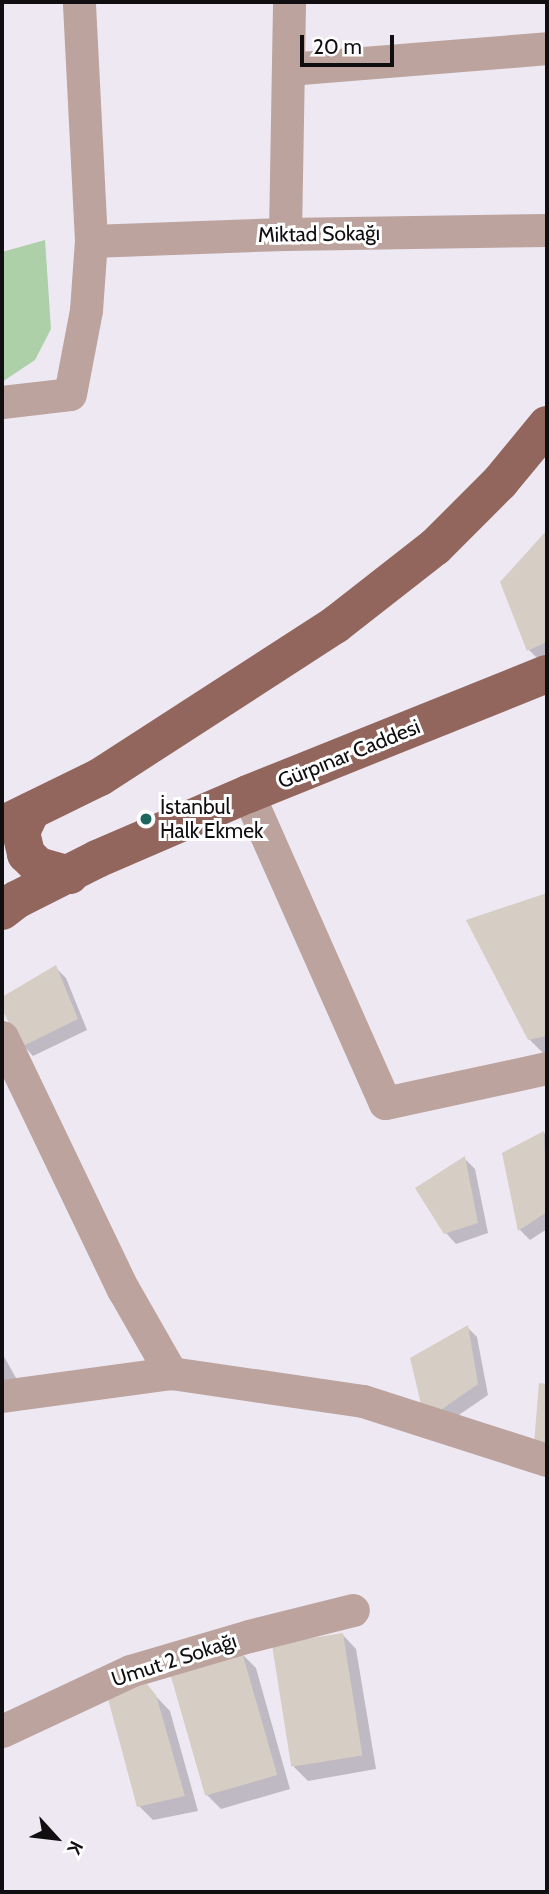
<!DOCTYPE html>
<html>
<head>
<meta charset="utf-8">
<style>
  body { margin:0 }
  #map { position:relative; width:549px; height:1894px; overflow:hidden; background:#eee8f3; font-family:Cabin,sans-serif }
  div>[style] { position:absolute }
  .green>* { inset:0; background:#add0a9 }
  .shadow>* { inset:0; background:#0003 }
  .building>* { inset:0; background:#d6cdc4; transform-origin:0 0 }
  .minor>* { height:33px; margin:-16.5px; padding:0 16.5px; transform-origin:16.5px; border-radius:16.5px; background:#bca39d }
  .major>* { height:38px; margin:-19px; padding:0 19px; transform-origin:19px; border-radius:19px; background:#92665d }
  .dots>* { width:19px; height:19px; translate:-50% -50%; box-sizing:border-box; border:4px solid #fff; border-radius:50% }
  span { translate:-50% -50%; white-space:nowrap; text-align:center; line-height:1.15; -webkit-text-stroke:6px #fff; paint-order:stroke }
  .street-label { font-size:21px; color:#100e11 }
  .poi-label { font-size:21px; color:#100e11 }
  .left { translate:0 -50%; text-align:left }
  .frame { position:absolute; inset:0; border:4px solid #100e11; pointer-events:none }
  .north { position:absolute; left:21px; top:1803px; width:70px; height:70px; -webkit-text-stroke:5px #fff; paint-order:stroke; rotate:117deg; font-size:19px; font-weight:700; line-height:28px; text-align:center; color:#100e11 }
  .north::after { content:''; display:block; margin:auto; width:24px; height:32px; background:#100e11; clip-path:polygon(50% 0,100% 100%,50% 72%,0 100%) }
  .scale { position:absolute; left:300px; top:35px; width:94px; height:32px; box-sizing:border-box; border:4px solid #100e11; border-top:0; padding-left:9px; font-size:21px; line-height:24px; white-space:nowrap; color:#100e11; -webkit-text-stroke:5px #fff; paint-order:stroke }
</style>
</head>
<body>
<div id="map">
  <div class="green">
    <i style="clip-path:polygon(45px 240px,51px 329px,35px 360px,2px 382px,2px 252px)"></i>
  </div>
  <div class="shadow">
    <i style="clip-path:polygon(547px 533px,547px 662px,543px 664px,529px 650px,502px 582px)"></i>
    <i style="clip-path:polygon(547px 895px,547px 1057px,529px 1039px,469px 921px)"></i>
    <i style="clip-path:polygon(56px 968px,66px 978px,87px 1030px,33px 1056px,23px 1045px,2px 999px)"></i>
    <i style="clip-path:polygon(544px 1133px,547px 1136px,547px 1229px,530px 1240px,520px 1230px,504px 1154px)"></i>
    <i style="clip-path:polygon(465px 1159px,475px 1169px,488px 1233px,456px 1244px,446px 1233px)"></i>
    <i style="clip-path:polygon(467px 1327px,477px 1337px,488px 1395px,437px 1430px,427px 1420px)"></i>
    <i style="clip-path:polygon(2px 1353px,20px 1385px,2px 1387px)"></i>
    <i style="clip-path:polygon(342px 1634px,356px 1649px,376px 1769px,308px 1781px,294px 1767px)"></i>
    <i style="clip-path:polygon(242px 1654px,256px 1668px,290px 1789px,221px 1809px,207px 1795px)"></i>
    <i style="clip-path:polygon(146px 1686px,170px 1711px,198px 1811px,153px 1820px,139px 1806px)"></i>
  </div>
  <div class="building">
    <i style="clip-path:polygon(547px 530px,547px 642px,527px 651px,500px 582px)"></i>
    <i style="clip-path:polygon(547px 893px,547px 1036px,528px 1040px,466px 920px)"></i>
    <i style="clip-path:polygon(56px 965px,78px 1019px,21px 1047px,2px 1009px,2px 997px)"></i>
    <i style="clip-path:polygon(544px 1131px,547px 1212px,518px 1231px,502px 1153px)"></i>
    <i style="clip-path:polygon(465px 1156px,478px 1223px,444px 1234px,415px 1188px)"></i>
    <i style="clip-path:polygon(468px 1325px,478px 1384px,425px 1421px,410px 1358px)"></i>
    <i style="clip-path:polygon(539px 1383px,547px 1384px,547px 1454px,533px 1456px)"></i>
    <i style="left:343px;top:1633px;width:124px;height:72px;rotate:81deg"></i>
    <i style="left:242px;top:1652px;width:128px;height:75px;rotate:74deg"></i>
    <i style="clip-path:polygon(147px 1684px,156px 1695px,185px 1796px,137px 1807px,107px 1695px)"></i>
  </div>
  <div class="minor">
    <i style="left:288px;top:69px;width:260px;rotate:-4.6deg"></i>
    <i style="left:285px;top:234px;width:232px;rotate:-89deg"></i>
    <i style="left:91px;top:241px;width:194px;rotate:-2.1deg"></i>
    <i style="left:285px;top:234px;width:262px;rotate:-0.9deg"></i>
    <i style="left:2px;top:402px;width:68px;rotate:-6.7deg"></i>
    <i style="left:70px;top:394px;width:86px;rotate:-79.2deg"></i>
    <i style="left:86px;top:310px;width:69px;rotate:-85.9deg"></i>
    <i style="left:91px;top:241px;width:239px;rotate:-92.9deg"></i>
    <i style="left:248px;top:794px;width:338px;rotate:66.1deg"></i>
    <i style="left:385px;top:1103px;width:166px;rotate:-12.2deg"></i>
    <i style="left:2px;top:1037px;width:280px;rotate:64.4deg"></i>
    <i style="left:123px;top:1289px;width:97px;rotate:60.3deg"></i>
    <i style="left:2px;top:1396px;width:171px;rotate:-7.8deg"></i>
    <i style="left:171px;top:1373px;width:194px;rotate:8.3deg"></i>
    <i style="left:363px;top:1401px;width:193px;rotate:17.8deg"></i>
    <i style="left:2px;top:1731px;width:141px;rotate:-25.1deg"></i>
    <i style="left:130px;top:1671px;width:124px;rotate:-16.4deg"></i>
    <i style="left:249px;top:1636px;width:107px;rotate:-14deg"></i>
  </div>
  <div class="major">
    <i style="left:31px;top:811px;width:23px;rotate:115deg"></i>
    <i style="left:21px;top:832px;width:23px;rotate:77deg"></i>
    <i style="left:26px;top:854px;width:17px;rotate:45deg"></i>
    <i style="left:38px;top:866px;width:33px;rotate:16deg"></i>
    <i style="left:2px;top:825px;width:109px;rotate:-26.1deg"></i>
    <i style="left:100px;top:777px;width:280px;rotate:-32.9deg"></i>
    <i style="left:335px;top:625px;width:127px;rotate:-38deg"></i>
    <i style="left:435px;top:547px;width:92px;rotate:-45deg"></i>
    <i style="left:500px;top:482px;width:74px;rotate:-50.5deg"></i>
    <i style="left:2px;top:911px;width:18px;rotate:-38deg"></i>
    <i style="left:16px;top:900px;width:91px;rotate:-26.8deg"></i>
    <i style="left:97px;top:859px;width:164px;rotate:-23.3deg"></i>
    <i style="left:248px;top:794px;width:322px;rotate:-21.9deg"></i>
  </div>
  <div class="dots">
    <i style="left:146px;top:819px;background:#1c665e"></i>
  </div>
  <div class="street-label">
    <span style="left:319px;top:234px;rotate:-1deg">Miktad Sokağı</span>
    <span style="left:349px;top:754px;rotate:-22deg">Gürpınar Caddesi</span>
    <span style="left:174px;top:1660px;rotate:-18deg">Umut 2 Sokağı</span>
  </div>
  <div class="poi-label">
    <span class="left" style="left:160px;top:819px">İstanbul<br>Halk Ekmek</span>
  </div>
  <div class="frame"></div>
  <div class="north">K</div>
  <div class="scale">20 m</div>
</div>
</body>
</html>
